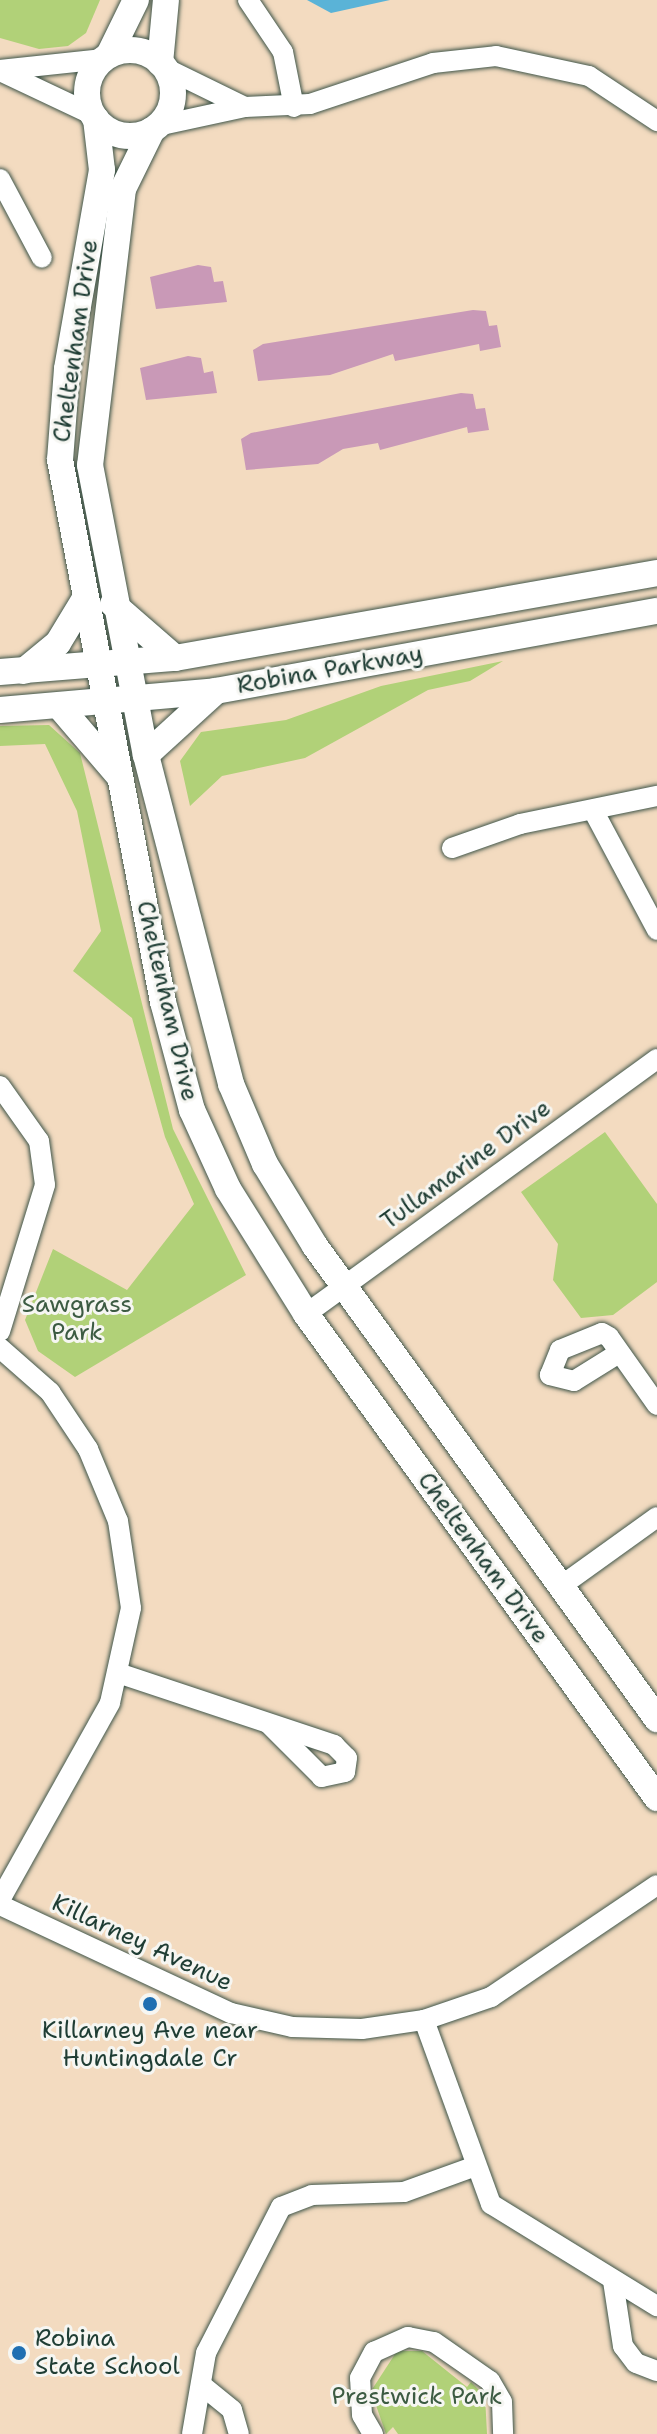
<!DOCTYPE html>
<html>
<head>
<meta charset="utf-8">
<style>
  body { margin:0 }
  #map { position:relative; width:657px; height:2434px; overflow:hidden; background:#f3dbc0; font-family:"Shantell Sans",sans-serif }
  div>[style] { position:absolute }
  .green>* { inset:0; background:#b1d178 }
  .water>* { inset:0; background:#5ab3d7 }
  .building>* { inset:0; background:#c999b7 }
  .roads { filter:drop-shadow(0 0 2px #3f5549) drop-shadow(0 0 2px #3f5549) }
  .minor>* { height:20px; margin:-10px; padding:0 10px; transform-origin:10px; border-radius:10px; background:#fff }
  .major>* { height:26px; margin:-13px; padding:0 13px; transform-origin:13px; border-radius:13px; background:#fff }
  .major>.ring { margin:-13px; padding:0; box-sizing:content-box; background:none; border:26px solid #fff; border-radius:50% }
  .dots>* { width:22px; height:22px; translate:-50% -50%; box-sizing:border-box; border:4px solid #f6f6f2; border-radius:50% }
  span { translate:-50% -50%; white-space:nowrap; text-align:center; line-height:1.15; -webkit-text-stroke:6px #f6f6f2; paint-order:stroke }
  .street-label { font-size:24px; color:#1f3d34 }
  .park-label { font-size:24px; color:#3c5b42 }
  .poi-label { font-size:24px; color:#1f3d34 }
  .left { translate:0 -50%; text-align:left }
</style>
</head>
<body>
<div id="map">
  <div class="green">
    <i style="clip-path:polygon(0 0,100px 0,86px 33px,68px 46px,39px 49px,0 38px)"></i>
    <i style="clip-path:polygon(503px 661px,470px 681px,428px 690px,305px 758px,222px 776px,190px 806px,180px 761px,201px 732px,286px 720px,381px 686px)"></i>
    <i style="clip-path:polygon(49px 725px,80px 753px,173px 1129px,246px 1275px,75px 1377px,38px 1351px,25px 1320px,53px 1249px,127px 1290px,194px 1204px,165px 1137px,132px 1018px,73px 971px,101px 931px,77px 811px,45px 744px,0 746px,0 726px)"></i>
    <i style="clip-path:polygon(605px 1132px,657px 1204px,657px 1282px,613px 1315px,581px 1318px,553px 1280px,558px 1244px,521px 1192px)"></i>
    <i style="clip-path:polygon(397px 2351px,422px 2351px,467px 2387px,471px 2382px,485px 2396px,487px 2434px,398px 2434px,393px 2427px,386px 2434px,371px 2391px)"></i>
  </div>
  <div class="water">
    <i style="clip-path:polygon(307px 0,390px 0,331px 13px)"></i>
  </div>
  <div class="building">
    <i style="clip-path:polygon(198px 265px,211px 267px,214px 282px,223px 281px,227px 302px,156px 309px,150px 277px)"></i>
    <i style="clip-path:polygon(473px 310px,486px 311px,489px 326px,497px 325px,501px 347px,480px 351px,479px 344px,395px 361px,393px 354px,330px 375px,258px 381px,253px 350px,263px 344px)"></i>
    <i style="clip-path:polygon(188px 356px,201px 358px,204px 373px,213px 371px,217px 393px,146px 400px,140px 368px)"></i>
    <i style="clip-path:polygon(461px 393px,473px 394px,476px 409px,485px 408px,489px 430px,468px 433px,467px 427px,380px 450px,378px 443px,343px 449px,318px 464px,246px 470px,241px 439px,251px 433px)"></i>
  </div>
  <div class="roads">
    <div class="minor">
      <i style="left:248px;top:0;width:63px;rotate:56.1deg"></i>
      <i style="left:283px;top:52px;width:56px;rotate:78.7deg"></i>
      <i style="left:163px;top:67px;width:91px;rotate:26deg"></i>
      <i style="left:0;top:70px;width:104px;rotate:-6.1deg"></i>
      <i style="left:0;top:71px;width:103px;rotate:25.3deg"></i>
      <i style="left:157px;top:126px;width:90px;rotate:-12.2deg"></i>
      <i style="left:245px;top:107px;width:65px;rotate:-2.6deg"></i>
      <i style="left:310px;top:104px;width:130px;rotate:-18.4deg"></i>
      <i style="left:433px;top:63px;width:63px;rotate:-6.3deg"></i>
      <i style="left:496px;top:56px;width:95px;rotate:12.1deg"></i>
      <i style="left:589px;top:76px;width:82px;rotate:33.5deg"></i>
      <i style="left:0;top:179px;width:89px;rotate:62deg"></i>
      <i style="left:593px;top:810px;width:136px;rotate:61.9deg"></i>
      <i style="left:452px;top:848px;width:72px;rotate:-19.4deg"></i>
      <i style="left:520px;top:824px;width:140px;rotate:-11.6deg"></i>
      <i style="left:0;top:1086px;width:67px;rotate:54.7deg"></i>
      <i style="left:39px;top:1141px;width:44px;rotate:82.2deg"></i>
      <i style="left:45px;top:1185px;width:153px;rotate:107.1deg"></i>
      <i style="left:306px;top:1314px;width:434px;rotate:-36deg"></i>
      <i style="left:0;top:1348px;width:67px;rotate:41.3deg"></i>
      <i style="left:50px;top:1392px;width:69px;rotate:56.3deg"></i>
      <i style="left:88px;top:1449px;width:78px;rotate:67.4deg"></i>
      <i style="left:118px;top:1521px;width:88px;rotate:81.5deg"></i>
      <i style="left:131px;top:1608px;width:97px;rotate:102.5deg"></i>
      <i style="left:110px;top:1703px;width:226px;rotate:119.2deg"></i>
      <i style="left:619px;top:1353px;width:53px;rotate:148.1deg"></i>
      <i style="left:574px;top:1381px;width:25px;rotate:-166deg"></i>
      <i style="left:550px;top:1375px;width:27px;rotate:-68deg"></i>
      <i style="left:560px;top:1350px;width:45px;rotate:-22deg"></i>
      <i style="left:602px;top:1333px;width:8px;rotate:30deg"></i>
      <i style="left:609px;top:1337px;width:83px;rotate:54.8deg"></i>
      <i style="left:561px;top:1586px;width:118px;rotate:-35.7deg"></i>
      <i style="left:121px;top:1674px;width:225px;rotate:18.4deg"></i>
      <i style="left:334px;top:1745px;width:18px;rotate:45deg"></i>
      <i style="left:347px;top:1758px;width:14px;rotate:98deg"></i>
      <i style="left:345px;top:1772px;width:24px;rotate:168deg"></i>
      <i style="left:322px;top:1777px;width:75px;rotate:-135deg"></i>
      <i style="left:0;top:1905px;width:255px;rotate:25.1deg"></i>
      <i style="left:231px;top:2013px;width:63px;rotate:12.9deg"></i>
      <i style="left:292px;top:2027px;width:70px;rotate:1.6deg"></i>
      <i style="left:362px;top:2029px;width:63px;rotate:-8.3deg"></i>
      <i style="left:424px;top:2020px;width:71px;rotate:-18.9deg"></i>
      <i style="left:491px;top:1997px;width:200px;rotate:-34deg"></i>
      <i style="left:424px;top:2020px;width:196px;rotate:70deg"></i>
      <i style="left:491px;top:2204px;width:195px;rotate:31.6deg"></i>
      <i style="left:613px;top:2281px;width:66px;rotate:81.3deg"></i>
      <i style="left:623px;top:2346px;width:21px;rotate:53deg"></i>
      <i style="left:636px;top:2363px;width:22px;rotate:21deg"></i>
      <i style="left:204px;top:2387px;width:36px;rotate:39deg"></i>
      <i style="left:232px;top:2410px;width:25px;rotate:74deg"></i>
      <i style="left:192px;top:2434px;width:82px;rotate:-80.2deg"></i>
      <i style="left:206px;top:2353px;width:164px;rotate:-62.8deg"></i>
      <i style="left:281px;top:2207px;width:33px;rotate:-21deg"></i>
      <i style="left:312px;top:2195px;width:92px;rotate:-1.9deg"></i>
      <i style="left:404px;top:2192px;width:73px;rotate:-19.9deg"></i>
      <i style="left:373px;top:2434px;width:22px;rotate:-120deg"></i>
      <i style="left:362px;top:2415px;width:37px;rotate:-93deg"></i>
      <i style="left:360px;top:2378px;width:30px;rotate:-62deg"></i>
      <i style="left:374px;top:2352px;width:37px;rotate:-24deg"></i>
      <i style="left:408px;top:2337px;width:26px;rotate:11deg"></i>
      <i style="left:434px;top:2342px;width:68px;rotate:34.9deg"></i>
      <i style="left:490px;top:2381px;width:24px;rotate:60deg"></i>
      <i style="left:502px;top:2402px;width:32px;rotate:88deg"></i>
    </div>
    <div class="major">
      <i class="ring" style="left:87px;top:50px;width:60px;height:60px"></i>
      <i style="left:109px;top:55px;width:61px;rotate:-63.9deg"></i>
      <i style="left:160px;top:63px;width:63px;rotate:-84.6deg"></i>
      <i style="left:96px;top:119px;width:51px;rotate:83.3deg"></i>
      <i style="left:102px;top:170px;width:202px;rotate:100deg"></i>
      <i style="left:67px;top:369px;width:91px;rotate:94.4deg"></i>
      <i style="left:60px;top:460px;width:552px;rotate:79.24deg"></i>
      <i style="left:163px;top:1002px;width:112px;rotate:75deg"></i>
      <i style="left:192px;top:1110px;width:87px;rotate:65.5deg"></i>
      <i style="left:228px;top:1189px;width:147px;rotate:58deg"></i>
      <i style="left:306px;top:1314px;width:598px;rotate:54.05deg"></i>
      <i style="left:152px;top:130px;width:66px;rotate:116.2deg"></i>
      <i style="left:123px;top:189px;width:278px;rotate:96.8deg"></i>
      <i style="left:90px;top:465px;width:295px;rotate:79.1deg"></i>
      <i style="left:146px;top:755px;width:340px;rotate:75.5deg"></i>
      <i style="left:231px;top:1084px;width:87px;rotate:67deg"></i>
      <i style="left:265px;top:1164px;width:96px;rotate:58.6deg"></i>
      <i style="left:315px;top:1246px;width:584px;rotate:54.13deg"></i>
      <i style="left:113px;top:604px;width:82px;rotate:41.1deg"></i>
      <i style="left:24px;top:671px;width:44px;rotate:-39.5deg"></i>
      <i style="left:58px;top:643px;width:50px;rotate:-58.8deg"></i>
      <i style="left:0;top:672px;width:176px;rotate:-4.6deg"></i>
      <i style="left:175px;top:658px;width:489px;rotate:-10deg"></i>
      <i style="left:60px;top:707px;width:89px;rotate:49.5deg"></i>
      <i style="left:0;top:710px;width:217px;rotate:-5deg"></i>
      <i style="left:216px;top:691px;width:448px;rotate:-10.3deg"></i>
      <i style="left:146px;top:755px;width:95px;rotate:-42.4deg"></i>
    </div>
  </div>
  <div class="dots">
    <i style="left:150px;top:2004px;background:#1f6fb2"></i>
    <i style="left:19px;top:2353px;background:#1f6fb2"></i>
  </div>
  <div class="street-label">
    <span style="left:76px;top:341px;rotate:-82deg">Cheltenham Drive</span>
    <span style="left:330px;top:670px;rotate:-10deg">Robina Parkway</span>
    <span style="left:167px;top:1001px;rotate:77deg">Cheltenham Drive</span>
    <span style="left:466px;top:1165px;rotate:-36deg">Tullamarine Drive</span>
    <span style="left:483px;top:1558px;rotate:54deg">Cheltenham Drive</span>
    <span style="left:142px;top:1943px;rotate:25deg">Killarney Avenue</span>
  </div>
  <div class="park-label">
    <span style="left:77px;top:1319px">Sawgrass<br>Park</span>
    <span style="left:417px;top:2397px">Prestwick Park</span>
  </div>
  <div class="poi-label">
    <span style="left:150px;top:2045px">Killarney Ave near<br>Huntingdale Cr</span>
    <span class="left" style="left:35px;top:2353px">Robina<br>State School</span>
  </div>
</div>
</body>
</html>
